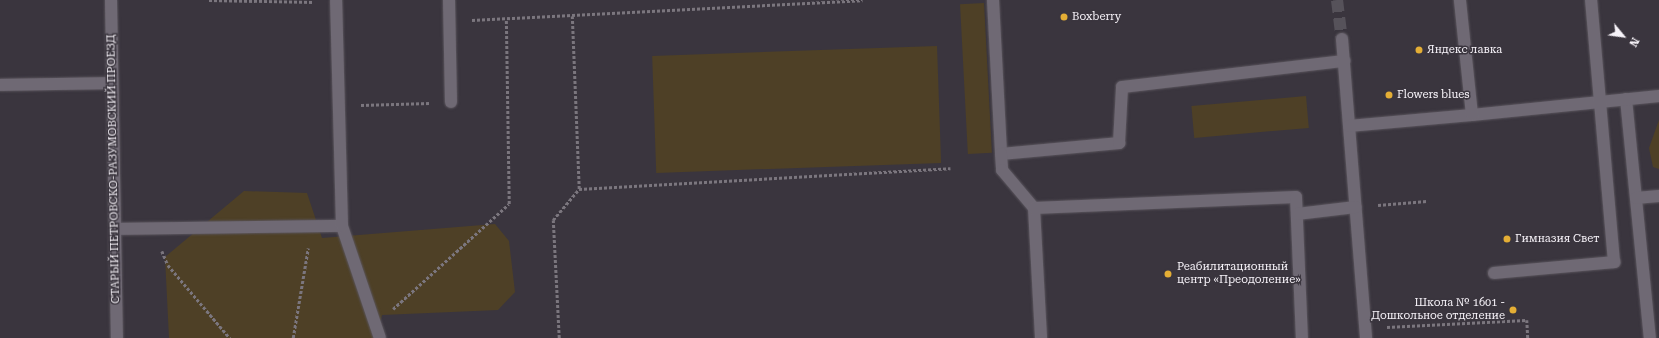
<!DOCTYPE html>
<html>
<head>
<meta charset="utf-8">
<style>
  body { margin:0 }
  #map { position:relative; width:1659px; height:338px; overflow:hidden; background:#3a353e; font-family:"Roboto Serif",serif }
  div>[style] { position:absolute }
  .green>* { inset:0; background:#4e4026; transform-origin:0 0 }
  .minor-tunnel>* { height:12px; margin-top:-6px; transform-origin:0; background:repeating-linear-gradient(90deg,#56525a 0 12px,transparent 0 18px) }
  .path>* { height:2.5px; margin-top:-1.25px; transform-origin:0; background:repeating-linear-gradient(90deg,#7b767e 0 3px,transparent 0 5px) }
  .roads { filter:drop-shadow(0 0 1px #59545c) drop-shadow(0 0 1px #59545c) }
  .minor>* { height:12px; margin:-6px; padding:0 6px; transform-origin:6px; border-radius:6px; background:#6f6974 }
  .dots>* { width:11px; height:11px; translate:-50% -50%; box-sizing:border-box; border:2px solid #3a353e; border-radius:50% }
  span { translate:-50% -50%; white-space:nowrap; text-align:center; line-height:1.15; -webkit-text-stroke:3px #3a353e; paint-order:stroke }
  .poi-label { font-size:11px; color:#f7f3f9 }
  .left { translate:0 -50%; text-align:left }
  .right { translate:-100% -50%; text-align:right }
  .street-label { font-size:11px; color:#f7f3f9 }
  .north { position:absolute; left:1603px; top:16px; width:40px; height:40px; -webkit-text-stroke:3px #3a353e; paint-order:stroke; rotate:119deg; font-size:11px; font-weight:700; line-height:16px; text-align:center; color:#f7f3f9 }
  .north::after { content:''; display:block; margin:auto; width:14px; height:18px; background:#f7f3f9; clip-path:polygon(50% 0,100% 100%,50% 72%,0 100%) }
</style>
</head>
<body>
<div id="map">
  <div class="green">
    <i style="left:984px;top:3px;width:150px;height:24px;rotate:87deg"></i>
    <i style="left:937px;top:46px;width:117px;height:285px;rotate:88deg"></i>
    <i style="left:1306px;top:96px;width:32px;height:115px;rotate:85deg"></i>
    <i style="clip-path:polygon(1659px 120px,1659px 169px,1653px 167px,1649px 148px)"></i>
    <i style="clip-path:polygon(244px 191px,307px 193px,322px 238px,495px 224px,509px 241px,515px 292px,498px 310px,382px 315px,377px 338px,169px 338px,165px 257px)"></i>
  </div>
  <div class="minor-tunnel">
    <i style="left:1337px;top:0;width:39px;rotate:83deg"></i>
  </div>
  <div class="path">
    <i style="left:209px;top:0;width:105px;rotate:1.1deg"></i>
    <i style="left:472px;top:20px;width:391px;rotate:-2.9deg"></i>
    <i style="left:361px;top:105px;width:69px;rotate:-1.7deg"></i>
    <i style="left:579px;top:189px;width:372px;rotate:-3.2deg"></i>
    <i style="left:1378px;top:205px;width:49px;rotate:-4.7deg"></i>
    <i style="left:162px;top:251px;width:15px;rotate:67deg"></i>
    <i style="left:168px;top:265px;width:96px;rotate:49.7deg"></i>
    <i style="left:393px;top:309px;width:156px;rotate:-42.2deg"></i>
    <i style="left:509px;top:204px;width:185px;rotate:-90.9deg"></i>
    <i style="left:1387px;top:327px;width:140px;rotate:-2.9deg"></i>
    <i style="left:1527px;top:320px;width:18px;rotate:87deg"></i>
    <i style="left:293px;top:338px;width:91px;rotate:-80.5deg"></i>
    <i style="left:559px;top:338px;width:118px;rotate:-92.9deg"></i>
    <i style="left:553px;top:220px;width:40px;rotate:-50deg"></i>
    <i style="left:579px;top:189px;width:173px;rotate:-92.3deg"></i>
  </div>
  <div class="roads">
    <div class="minor">
      <i style="left:111px;top:0;width:338px;rotate:89deg"></i>
      <i style="left:449px;top:0;width:102px;rotate:88.9deg"></i>
      <i style="left:993px;top:0;width:154px;rotate:87deg"></i>
      <i style="left:1001px;top:154px;width:119px;rotate:-5.3deg"></i>
      <i style="left:1119px;top:143px;width:56px;rotate:-86.9deg"></i>
      <i style="left:1122px;top:87px;width:224px;rotate:-6.7deg"></i>
      <i style="left:1342px;top:39px;width:300px;rotate:85.4deg"></i>
      <i style="left:0;top:85px;width:112px;rotate:-1deg"></i>
      <i style="left:1626px;top:99px;width:240px;rotate:84.3deg"></i>
      <i style="left:1472px;top:115px;width:188px;rotate:-5.8deg"></i>
      <i style="left:1349px;top:126px;width:123px;rotate:-5.1deg"></i>
      <i style="left:1472px;top:115px;width:116px;rotate:-96deg"></i>
      <i style="left:1001px;top:154px;width:16px;rotate:86deg"></i>
      <i style="left:1002px;top:170px;width:50px;rotate:49.9deg"></i>
      <i style="left:1034px;top:208px;width:130px;rotate:86.9deg"></i>
      <i style="left:1636px;top:198px;width:23px;rotate:-5deg"></i>
      <i style="left:1034px;top:208px;width:262px;rotate:-2.4deg"></i>
      <i style="left:1296px;top:197px;width:141px;rotate:87.6deg"></i>
      <i style="left:1297px;top:214px;width:59px;rotate:-6.8deg"></i>
      <i style="left:342px;top:226px;width:118px;rotate:71.3deg"></i>
      <i style="left:115px;top:229px;width:227px;rotate:-0.8deg"></i>
      <i style="left:342px;top:226px;width:226px;rotate:-91.5deg"></i>
      <i style="left:1494px;top:273px;width:121px;rotate:-5.2deg"></i>
      <i style="left:1614px;top:262px;width:263px;rotate:-95deg"></i>
    </div>
  </div>
  <div class="dots">
    <i style="left:1064px;top:17px;background:#e4ae35"></i>
    <i style="left:1419px;top:50px;background:#e4ae35"></i>
    <i style="left:1389px;top:95px;background:#e4ae35"></i>
    <i style="left:1507px;top:239px;background:#e4ae35"></i>
    <i style="left:1168px;top:274px;background:#e4ae35"></i>
    <i style="left:1513px;top:310px;background:#e4ae35"></i>
  </div>
  <div class="poi-label">
    <span class="left" style="left:1072px;top:17px">Boxberry</span>
    <span class="left" style="left:1427px;top:50px">Яндекс лавка</span>
    <span class="left" style="left:1397px;top:95px">Flowers blues</span>
    <span class="left" style="left:1515px;top:239px">Гимназия Свет</span>
    <span class="left" style="left:1177px;top:274px">Реабилитационный<br>центр «Преодоление»</span>
    <span class="right" style="left:1505px;top:310px">Школа № 1601 -<br>Дошкольное отделение</span>
  </div>
  <div class="street-label">
    <span style="left:114px;top:169px;rotate:-91deg">СТАРЫЙ ПЕТРОВСКО-РАЗУМОВСКИЙ ПРОЕЗД</span>
  </div>
  <div class="north">N</div>
</div>
</body>
</html>
